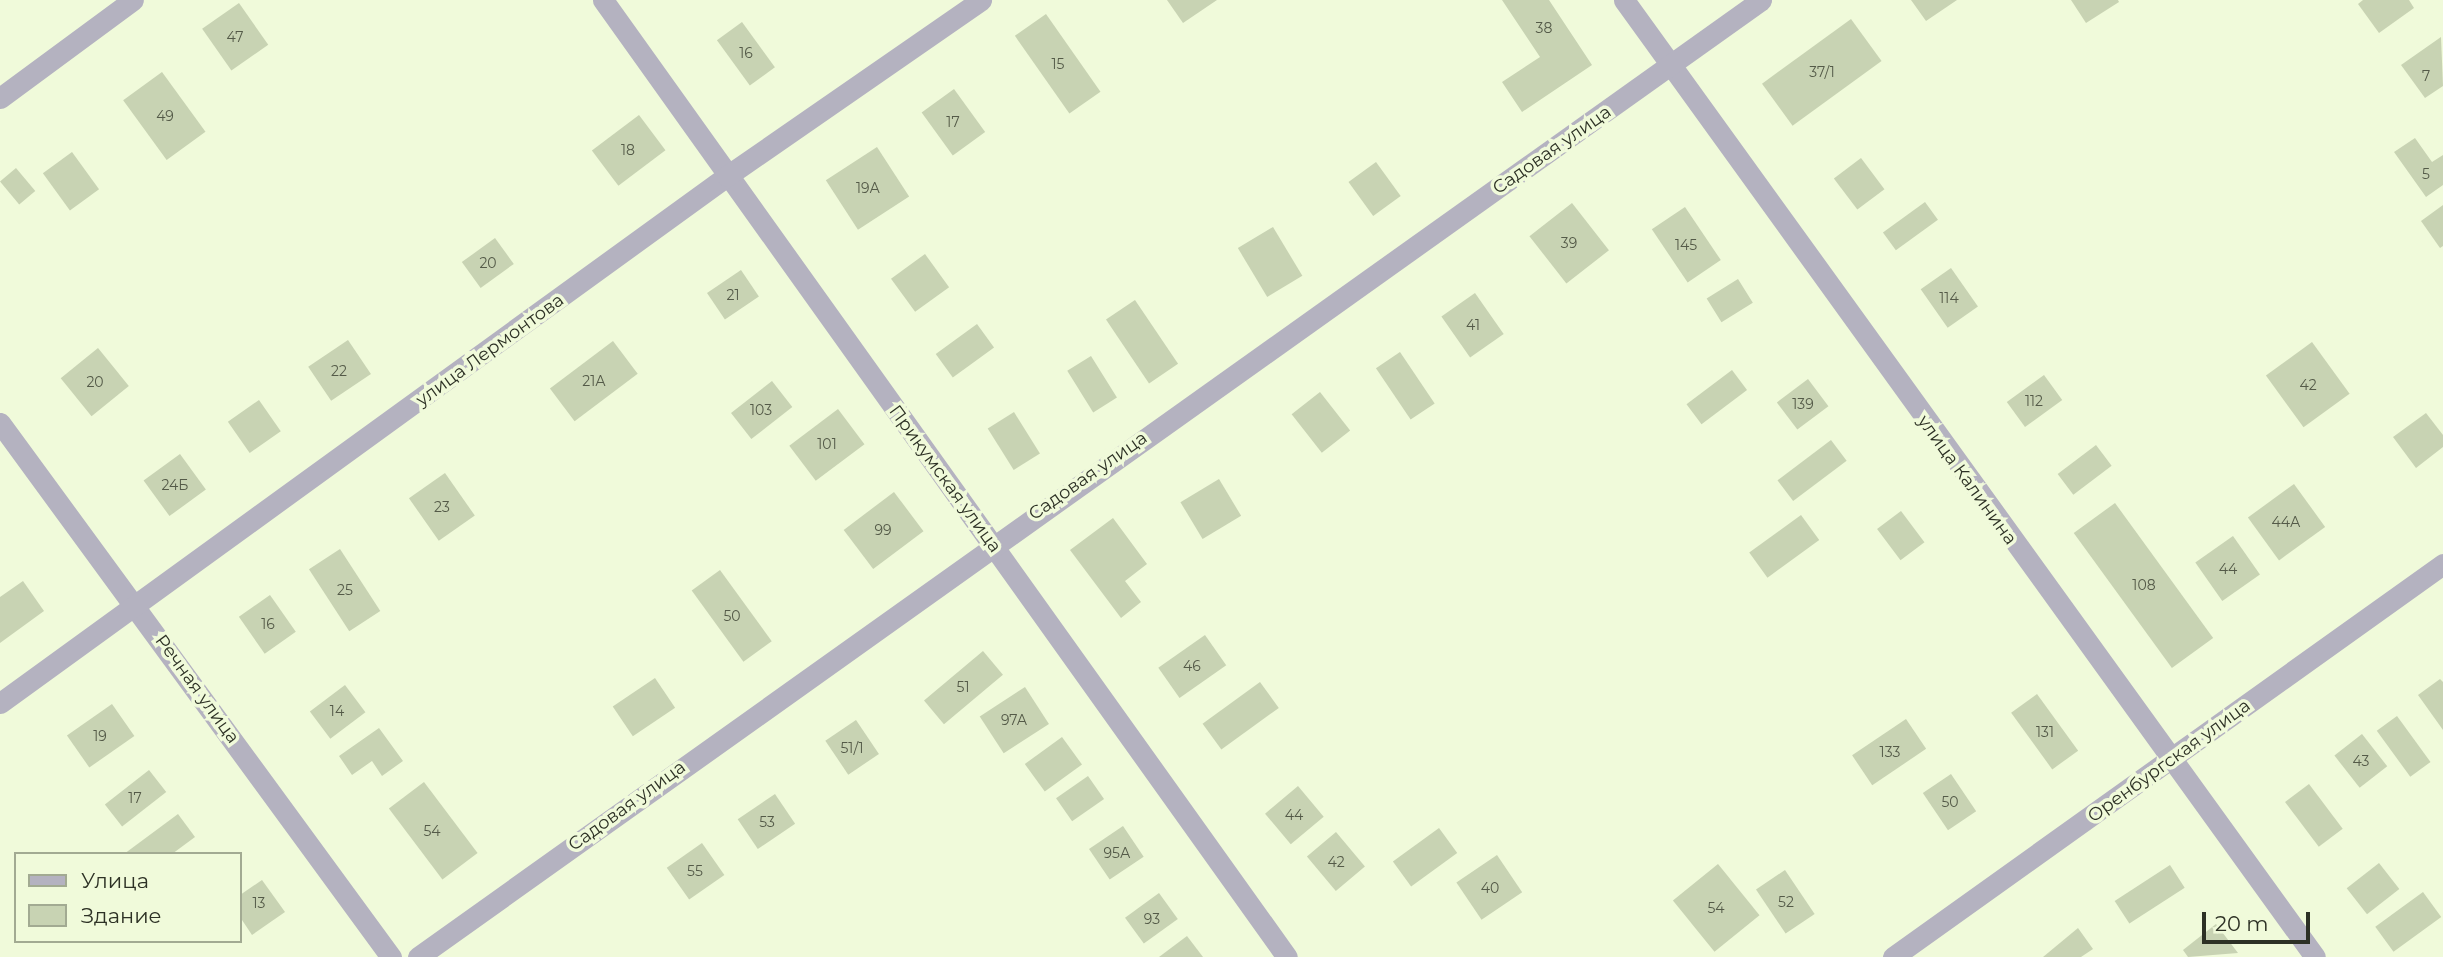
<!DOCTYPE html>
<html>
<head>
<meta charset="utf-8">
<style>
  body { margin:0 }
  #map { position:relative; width:2443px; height:957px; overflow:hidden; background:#f0fada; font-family:Montserrat,sans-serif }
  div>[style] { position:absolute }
  .building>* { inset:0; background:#c8d3b3; transform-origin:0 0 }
  .street>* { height:21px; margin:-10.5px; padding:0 10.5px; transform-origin:10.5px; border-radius:10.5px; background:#b4b2c0 }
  span { translate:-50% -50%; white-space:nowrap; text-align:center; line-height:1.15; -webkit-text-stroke:7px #f0fada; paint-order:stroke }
  .number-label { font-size:14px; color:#545a48 }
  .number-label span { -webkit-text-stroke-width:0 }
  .street-label { font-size:18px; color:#2d3125 }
  .legend { position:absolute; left:14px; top:852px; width:228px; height:91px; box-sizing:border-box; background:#f0fada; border:2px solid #a2aa92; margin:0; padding:9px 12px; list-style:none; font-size:21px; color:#2d3125 }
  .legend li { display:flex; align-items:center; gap:14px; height:35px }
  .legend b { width:35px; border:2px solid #a2aa92 }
  .scale { position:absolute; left:2202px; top:912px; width:108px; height:32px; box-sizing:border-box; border:4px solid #2d3125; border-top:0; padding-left:9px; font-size:21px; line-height:24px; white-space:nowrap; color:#2d3125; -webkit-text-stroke:5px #f0fada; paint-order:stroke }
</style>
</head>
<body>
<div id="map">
  <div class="building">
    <i style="clip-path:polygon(1167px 0,1217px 0,1183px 23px)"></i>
    <i style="clip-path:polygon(1502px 0,1549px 0,1592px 65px,1522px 112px,1502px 82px,1540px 57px)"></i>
    <i style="clip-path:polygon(1911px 0,1957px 0,1926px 21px)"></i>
    <i style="clip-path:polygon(2071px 0,2118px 0,2119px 2px,2086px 23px)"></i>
    <i style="clip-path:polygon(2363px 0,2409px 0,2414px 8px,2379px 33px,2358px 4px)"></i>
    <i style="left:239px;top:3px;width:51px;height:45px;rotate:55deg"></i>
    <i style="left:1046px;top:14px;width:95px;height:38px;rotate:55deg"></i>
    <i style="left:1851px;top:19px;width:52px;height:110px;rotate:54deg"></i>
    <i style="left:742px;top:22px;width:56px;height:31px;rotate:54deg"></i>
    <i style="clip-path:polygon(2441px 37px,2443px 86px,2425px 98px,2401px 65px)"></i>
    <i style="left:162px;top:72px;width:74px;height:48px;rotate:54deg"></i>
    <i style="left:954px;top:89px;width:53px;height:40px;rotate:54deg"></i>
    <i style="left:639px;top:115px;width:44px;height:59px;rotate:53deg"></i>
    <i style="clip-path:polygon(2415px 138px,2432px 162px,2443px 155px,2443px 185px,2426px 197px,2394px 152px)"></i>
    <i style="left:877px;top:147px;width:59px;height:61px;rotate:57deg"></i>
    <i style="left:72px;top:152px;width:46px;height:36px;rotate:54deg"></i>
    <i style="left:1861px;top:158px;width:39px;height:34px;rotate:53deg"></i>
    <i style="left:1376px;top:162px;width:42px;height:34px;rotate:54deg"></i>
    <i style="left:16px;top:168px;width:30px;height:21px;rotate:50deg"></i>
    <i style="left:1925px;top:202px;width:22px;height:52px;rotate:54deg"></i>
    <i style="left:1572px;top:203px;width:60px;height:54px;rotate:52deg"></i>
    <i style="clip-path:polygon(2443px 205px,2443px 246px,2440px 248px,2421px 221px)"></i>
    <i style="left:1685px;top:207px;width:64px;height:40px;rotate:56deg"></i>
    <i style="left:1273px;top:227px;width:57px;height:41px;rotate:59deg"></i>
    <i style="left:495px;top:238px;width:32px;height:41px;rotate:54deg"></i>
    <i style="left:925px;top:254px;width:41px;height:42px;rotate:54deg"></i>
    <i style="left:1951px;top:268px;width:47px;height:37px;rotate:55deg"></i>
    <i style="left:741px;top:270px;width:32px;height:41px;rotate:56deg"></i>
    <i style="left:1738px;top:279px;width:28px;height:37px;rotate:58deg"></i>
    <i style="left:1475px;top:293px;width:50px;height:41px;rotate:55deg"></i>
    <i style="left:1135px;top:300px;width:77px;height:35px;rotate:56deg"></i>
    <i style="left:977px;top:324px;width:29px;height:51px;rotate:54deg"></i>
    <i style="left:348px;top:340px;width:41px;height:48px;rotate:56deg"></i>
    <i style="left:613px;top:341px;width:41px;height:79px;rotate:53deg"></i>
    <i style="left:2312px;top:342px;width:64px;height:57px;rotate:54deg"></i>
    <i style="left:98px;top:348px;width:49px;height:48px;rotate:51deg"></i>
    <i style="left:1400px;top:352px;width:62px;height:29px;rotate:56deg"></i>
    <i style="left:1091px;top:356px;width:49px;height:28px;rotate:58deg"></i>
    <i style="left:1732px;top:370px;width:25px;height:57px;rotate:53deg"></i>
    <i style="left:2044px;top:375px;width:31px;height:46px;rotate:54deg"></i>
    <i style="left:1808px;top:379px;width:34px;height:39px;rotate:53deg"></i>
    <i style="left:772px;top:381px;width:33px;height:52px;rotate:52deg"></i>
    <i style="left:1320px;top:392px;width:49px;height:36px;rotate:52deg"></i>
    <i style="left:259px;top:400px;width:38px;height:38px;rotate:55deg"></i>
    <i style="left:838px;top:409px;width:44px;height:61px;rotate:53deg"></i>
    <i style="left:1014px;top:412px;width:49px;height:31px;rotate:58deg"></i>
    <i style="clip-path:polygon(2426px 413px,2443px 435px,2443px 447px,2416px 468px,2393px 437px)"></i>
    <i style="left:1831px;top:440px;width:26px;height:67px;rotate:53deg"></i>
    <i style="left:2096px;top:445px;width:26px;height:48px;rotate:53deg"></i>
    <i style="left:180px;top:454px;width:44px;height:45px;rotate:54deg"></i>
    <i style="left:445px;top:473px;width:52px;height:44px;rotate:55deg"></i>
    <i style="left:1219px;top:479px;width:43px;height:45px;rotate:59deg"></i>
    <i style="left:2294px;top:484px;width:53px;height:57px;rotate:54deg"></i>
    <i style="left:894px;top:492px;width:49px;height:63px;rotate:53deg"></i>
    <i style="left:2115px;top:503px;width:167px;height:51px;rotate:54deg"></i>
    <i style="left:1901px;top:511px;width:39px;height:30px;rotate:53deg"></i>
    <i style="left:1801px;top:515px;width:31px;height:64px;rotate:54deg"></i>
    <i style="clip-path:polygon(1113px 518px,1147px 564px,1125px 581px,1141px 602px,1121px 618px,1070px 550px)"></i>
    <i style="left:2233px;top:536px;width:47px;height:46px;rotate:55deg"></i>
    <i style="left:340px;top:549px;width:74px;height:37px;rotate:57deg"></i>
    <i style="left:720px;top:570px;width:88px;height:35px;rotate:54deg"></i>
    <i style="clip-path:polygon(23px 581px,44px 611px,0 643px,0 597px)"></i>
    <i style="left:270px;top:595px;width:45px;height:38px;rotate:55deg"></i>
    <i style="left:1205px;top:635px;width:37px;height:57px;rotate:55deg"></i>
    <i style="left:983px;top:651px;width:31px;height:77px;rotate:50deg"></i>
    <i style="left:655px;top:678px;width:36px;height:51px;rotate:56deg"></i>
    <i style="clip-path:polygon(2440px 679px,2443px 682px,2443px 730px,2418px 695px)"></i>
    <i style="left:1260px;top:682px;width:32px;height:71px;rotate:54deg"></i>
    <i style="left:345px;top:685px;width:34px;height:44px;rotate:53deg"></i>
    <i style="left:1025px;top:687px;width:44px;height:54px;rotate:57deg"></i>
    <i style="left:2037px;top:694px;width:70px;height:32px;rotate:54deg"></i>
    <i style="left:112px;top:704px;width:39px;height:55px;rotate:55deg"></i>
    <i style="left:2397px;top:716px;width:57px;height:25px;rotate:54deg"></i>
    <i style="left:1906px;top:719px;width:36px;height:65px;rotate:56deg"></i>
    <i style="left:856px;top:720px;width:41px;height:37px;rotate:56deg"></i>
    <i style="clip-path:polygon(379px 728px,403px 761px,382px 776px,372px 761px,352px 775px,339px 756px)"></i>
    <i style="left:2362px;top:734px;width:41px;height:35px;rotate:52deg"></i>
    <i style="left:1062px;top:737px;width:34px;height:46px;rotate:54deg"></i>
    <i style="left:149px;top:770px;width:28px;height:56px;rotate:52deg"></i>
    <i style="left:1951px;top:774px;width:45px;height:34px;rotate:56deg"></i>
    <i style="left:1088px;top:776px;width:28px;height:39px;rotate:55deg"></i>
    <i style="left:424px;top:782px;width:89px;height:44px;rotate:53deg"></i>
    <i style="left:2309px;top:784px;width:56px;height:30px;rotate:53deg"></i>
    <i style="left:1298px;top:786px;width:40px;height:43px;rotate:50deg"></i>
    <i style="left:775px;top:794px;width:36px;height:45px;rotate:56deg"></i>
    <i style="clip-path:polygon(178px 814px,195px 837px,172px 854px,124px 854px)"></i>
    <i style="left:1123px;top:826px;width:37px;height:41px;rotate:56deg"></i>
    <i style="left:1439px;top:828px;width:31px;height:57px;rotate:54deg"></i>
    <i style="left:1336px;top:832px;width:45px;height:38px;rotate:50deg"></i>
    <i style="left:702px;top:843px;width:39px;height:43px;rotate:55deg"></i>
    <i style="left:1497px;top:855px;width:45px;height:49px;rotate:56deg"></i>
    <i style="left:2379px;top:863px;width:33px;height:41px;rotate:52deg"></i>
    <i style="left:1718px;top:864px;width:66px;height:58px;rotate:51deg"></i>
    <i style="left:2170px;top:865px;width:27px;height:66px;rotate:57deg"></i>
    <i style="left:1785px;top:870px;width:53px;height:35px;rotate:56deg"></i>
    <i style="clip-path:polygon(262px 880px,285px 912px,252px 935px,240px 917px,240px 895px)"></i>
    <i style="left:2423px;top:892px;width:31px;height:59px;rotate:54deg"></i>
    <i style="left:1159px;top:893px;width:32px;height:42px;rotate:54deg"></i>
    <i style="clip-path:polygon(2216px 924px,2238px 953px,2188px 957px,2183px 950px)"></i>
    <i style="clip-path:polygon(2078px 928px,2093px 949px,2081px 957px,2043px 957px)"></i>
    <i style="clip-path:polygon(1187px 936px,1203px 957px,1159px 957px)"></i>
  </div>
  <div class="street">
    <i style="left:603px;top:0;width:1176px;rotate:54.45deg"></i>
    <i style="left:1624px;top:0;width:1180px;rotate:54.17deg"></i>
    <i style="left:0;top:98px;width:165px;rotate:-36.4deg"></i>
    <i style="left:0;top:423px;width:662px;rotate:53.79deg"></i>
    <i style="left:0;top:703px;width:898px;rotate:-35.94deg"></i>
    <i style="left:727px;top:176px;width:309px;rotate:-34.7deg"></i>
    <i style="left:418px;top:957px;width:1649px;rotate:-35.47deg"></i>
    <i style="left:1893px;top:957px;width:676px;rotate:-35.55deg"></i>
  </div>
  <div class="number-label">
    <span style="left:1544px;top:28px">38</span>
    <span style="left:235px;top:37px">47</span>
    <span style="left:746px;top:53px">16</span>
    <span style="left:1058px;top:64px">15</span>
    <span style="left:1822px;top:72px">37/1</span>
    <span style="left:2426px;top:76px">7</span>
    <span style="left:165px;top:116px">49</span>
    <span style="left:953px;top:122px">17</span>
    <span style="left:628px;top:150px">18</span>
    <span style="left:2426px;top:174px">5</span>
    <span style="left:868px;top:188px">19А</span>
    <span style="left:1569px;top:243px">39</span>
    <span style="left:1686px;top:245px">145</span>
    <span style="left:488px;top:263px">20</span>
    <span style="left:733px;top:295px">21</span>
    <span style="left:1949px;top:298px">114</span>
    <span style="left:1473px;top:325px">41</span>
    <span style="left:339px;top:371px">22</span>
    <span style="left:594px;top:381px">21А</span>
    <span style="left:95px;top:382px">20</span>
    <span style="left:2308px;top:385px">42</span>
    <span style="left:2034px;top:401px">112</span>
    <span style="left:1803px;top:404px">139</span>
    <span style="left:761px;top:410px">103</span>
    <span style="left:827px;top:444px">101</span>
    <span style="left:175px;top:485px">24Б</span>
    <span style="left:442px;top:507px">23</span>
    <span style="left:2286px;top:522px">44А</span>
    <span style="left:883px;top:530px">99</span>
    <span style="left:2228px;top:569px">44</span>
    <span style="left:2144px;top:585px">108</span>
    <span style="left:345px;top:590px">25</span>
    <span style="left:732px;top:616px">50</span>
    <span style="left:268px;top:624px">16</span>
    <span style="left:1192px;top:666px">46</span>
    <span style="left:963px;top:687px">51</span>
    <span style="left:337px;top:711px">14</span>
    <span style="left:1014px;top:720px">97А</span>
    <span style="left:2045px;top:732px">131</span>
    <span style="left:100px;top:736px">19</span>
    <span style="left:852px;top:748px">51/1</span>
    <span style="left:1890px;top:752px">133</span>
    <span style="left:2361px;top:761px">43</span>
    <span style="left:135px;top:798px">17</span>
    <span style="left:1950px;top:802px">50</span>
    <span style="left:1294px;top:815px">44</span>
    <span style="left:767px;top:822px">53</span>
    <span style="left:432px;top:831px">54</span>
    <span style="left:1117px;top:853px">95А</span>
    <span style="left:1336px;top:862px">42</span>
    <span style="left:695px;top:871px">55</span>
    <span style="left:1490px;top:888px">40</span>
    <span style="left:1786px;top:902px">52</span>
    <span style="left:259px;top:903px">13</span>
    <span style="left:1716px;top:908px">54</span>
    <span style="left:1152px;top:919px">93</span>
  </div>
  <div class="street-label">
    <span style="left:1552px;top:150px;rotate:-35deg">Садовая улица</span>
    <span style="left:490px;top:350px;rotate:-36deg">улица Лермонтова</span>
    <span style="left:1088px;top:476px;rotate:-35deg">Садовая улица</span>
    <span style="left:945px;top:479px;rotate:54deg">Прикумская улица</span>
    <span style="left:1967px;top:480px;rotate:54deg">улица Калинина</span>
    <span style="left:197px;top:689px;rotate:54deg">Речная улица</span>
    <span style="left:2169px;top:761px;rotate:-36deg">Оренбургская улица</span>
    <span style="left:627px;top:806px;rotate:-36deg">Садовая улица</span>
  </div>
  <ul class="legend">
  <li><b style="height:9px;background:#b4b2c0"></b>Улица</li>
  <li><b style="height:19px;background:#c8d3b3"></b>Здание</li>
  </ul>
  <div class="scale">20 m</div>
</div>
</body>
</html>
